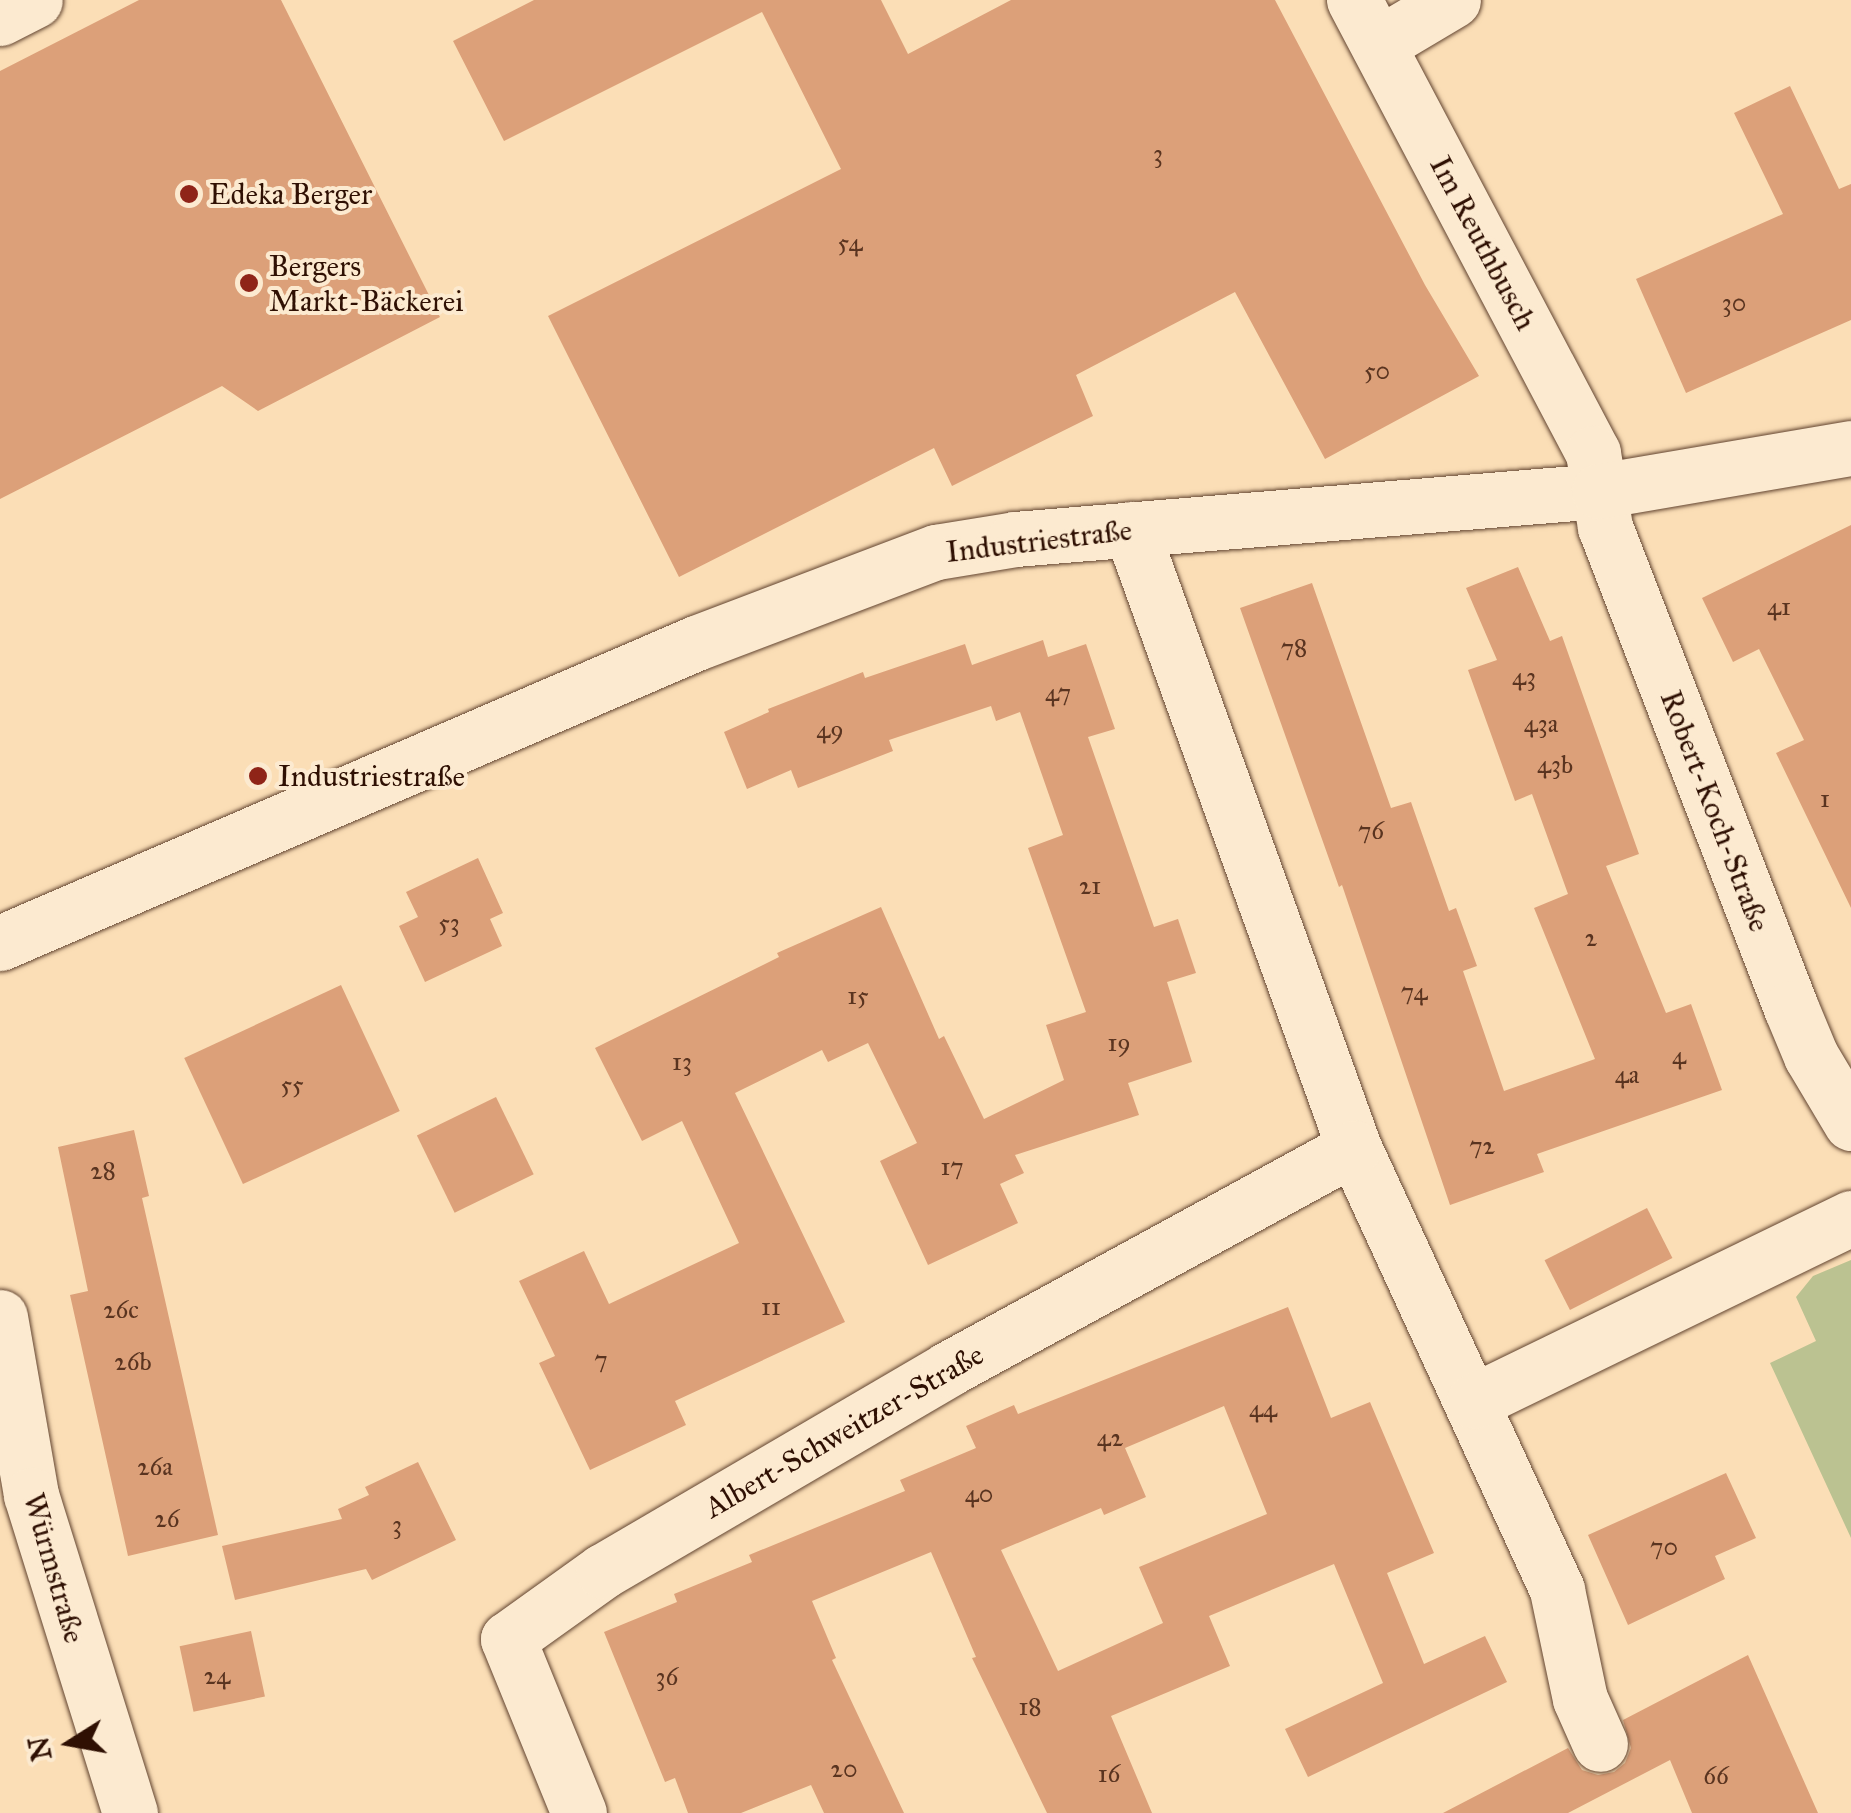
<!DOCTYPE html>
<html>
<head>
<meta charset="utf-8">
<style>
  body { margin:0 }
  #map { position:relative; width:1851px; height:1813px; overflow:hidden; background:#fbdeb6; font-family:"IM FELL Great Primer",serif }
  div>[style] { position:absolute }
  .green>* { inset:0; background:#bbc291 }
  .building>* { inset:0; background:#dca079; transform-origin:0 0 }
  .roads { filter:drop-shadow(0 0 2px #624430) drop-shadow(0 0 2px #624430) }
  .minor>* { height:55px; margin:-27.5px; padding:0 27.5px; transform-origin:27.5px; border-radius:27.5px; background:#fcead0 }
  .dots>* { width:28px; height:28px; translate:-50% -50%; box-sizing:border-box; border:5px solid #fcead0; border-radius:50% }
  span { translate:-50% -50%; white-space:nowrap; text-align:center; line-height:1.15; -webkit-text-stroke:8px #fcead0; paint-order:stroke }
  .number-label { font-size:25px; color:#5a3420 }
  .number-label span { -webkit-text-stroke-width:0 }
  .poi-label { font-size:30px; color:#2f1003 }
  .left { translate:0 -50%; text-align:left }
  .street-label { font-size:30px; color:#2f1003 }
  .north { position:absolute; left:20px; top:1693px; width:100px; height:100px; -webkit-text-stroke:8px #fcead0; paint-order:stroke; rotate:259deg; font-size:28px; font-weight:700; line-height:40px; text-align:center; color:#2f1003 }
  .north::after { content:''; display:block; margin:auto; width:35px; height:45px; background:#2f1003; clip-path:polygon(50% 0,100% 100%,50% 72%,0 100%) }
</style>
</head>
<body>
<div id="map">
  <div class="green">
    <i style="clip-path:polygon(1851px 1260px,1851px 1538px,1770px 1363px,1816px 1341px,1796px 1297px,1813px 1276px)"></i>
  </div>
  <div class="building">
    <i style="clip-path:polygon(139px 0,281px 0,440px 317px,258px 411px,222px 386px,0 499px,0 71px)"></i>
    <i style="clip-path:polygon(534px 0,881px 0,908px 54px,1011px 0,1275px 0,1425px 285px,1479px 376px,1325px 459px,1235px 292px,1076px 375px,1093px 416px,952px 486px,934px 448px,679px 577px,548px 316px,841px 169px,762px 12px,504px 141px,453px 41px)"></i>
    <i style="clip-path:polygon(1790px 86px,1839px 189px,1851px 184px,1851px 320px,1686px 393px,1636px 279px,1783px 214px,1734px 113px)"></i>
    <i style="clip-path:polygon(1851px 525px,1851px 908px,1776px 753px,1804px 740px,1759px 649px,1733px 662px,1702px 598px)"></i>
    <i style="clip-path:polygon(1518px 567px,1550px 641px,1562px 636px,1639px 854px,1606px 866px,1666px 1013px,1691px 1004px,1722px 1090px,1537px 1154px,1544px 1172px,1450px 1205px,1342px 885px,1339px 887px,1240px 608px,1312px 583px,1391px 808px,1411px 802px,1449px 911px,1456px 908px,1477px 966px,1463px 971px,1504px 1091px,1595px 1059px,1534px 908px,1568px 894px,1532px 794px,1515px 801px,1468px 670px,1497px 660px,1466px 588px)"></i>
    <i style="clip-path:polygon(1043px 640px,1048px 657px,1086px 644px,1115px 729px,1088px 737px,1154px 927px,1178px 919px,1196px 973px,1167px 982px,1192px 1062px,1128px 1083px,1139px 1115px,1015px 1155px,1024px 1173px,1000px 1184px,1018px 1223px,928px 1265px,880px 1161px,917px 1143px,868px 1043px,828px 1062px,822px 1050px,735px 1093px,845px 1322px,675px 1401px,686px 1425px,590px 1470px,539px 1363px,555px 1356px,519px 1281px,584px 1251px,609px 1304px,739px 1243px,682px 1121px,642px 1141px,595px 1048px,779px 957px,777px 953px,881px 907px,939px 1039px,944px 1036px,984px 1119px,1064px 1080px,1046px 1025px,1086px 1012px,1028px 848px,1063px 835px,1020px 712px,996px 721px,991px 706px,889px 740px,893px 751px,798px 788px,791px 770px,747px 789px,724px 732px,769px 712px,768px 709px,863px 672px,865px 678px,965px 644px,972px 665px)"></i>
    <i style="clip-path:polygon(478px 858px,503px 913px,490px 919px,502px 946px,425px 982px,399px 926px,418px 917px,406px 892px)"></i>
    <i style="left:341px;top:985px;width:139px;height:173px;rotate:65deg"></i>
    <i style="left:496px;top:1097px;width:86px;height:88px;rotate:64deg"></i>
    <i style="clip-path:polygon(134px 1130px,149px 1196px,142px 1198px,218px 1535px,128px 1556px,70px 1295px,88px 1291px,58px 1147px)"></i>
    <i style="left:1647px;top:1208px;width:56px;height:115px;rotate:63deg"></i>
    <i style="clip-path:polygon(evenodd,1288px 1307px,1331px 1418px,1370px 1402px,1434px 1553px,1387px 1573px,1424px 1664px,1485px 1636px,1507px 1682px,1308px 1777px,1285px 1729px,1383px 1683px,1334px 1564px,1209px 1616px,1230px 1666px,1111px 1716px,1152px 1813px,1047px 1813px,972px 1658px,976px 1657px,931px 1552px,812px 1601px,836px 1658px,832px 1660px,904px 1813px,824px 1813px,811px 1785px,741px 1813px,688px 1813px,675px 1778px,665px 1782px,604px 1632px,677px 1602px,674px 1594px,752px 1562px,749px 1555px,905px 1491px,900px 1480px,976px 1448px,966px 1426px,1014px 1405px,1018px 1414px,1288px 1307px,1224px 1406px,1267px 1514px,1139px 1567px,1163px 1623px,1058px 1671px,1001px 1550px,1101px 1508px,1104px 1515px,1146px 1497px,1125px 1448px,1224px 1406px)"></i>
    <i style="clip-path:polygon(418px 1462px,456px 1540px,372px 1580px,366px 1569px,235px 1600px,222px 1546px,342px 1519px,338px 1509px,369px 1495px,365px 1487px)"></i>
    <i style="clip-path:polygon(1726px 1473px,1756px 1538px,1715px 1556px,1725px 1579px,1628px 1625px,1588px 1535px)"></i>
    <i style="left:251px;top:1631px;width:67px;height:73px;rotate:78deg"></i>
    <i style="clip-path:polygon(1748px 1655px,1818px 1813px,1692px 1813px,1670px 1760px,1568px 1813px,1443px 1813px,1568px 1748px,1582px 1770px,1598px 1775px,1614px 1772px,1625px 1763px,1631px 1748px,1623px 1720px)"></i>
  </div>
  <div class="roads">
    <div class="minor">
      <i style="left:1354px;top:0;width:512px;rotate:62.18deg"></i>
      <i style="left:1593px;top:453px;width:75px;rotate:80.8deg"></i>
      <i style="left:1605px;top:527px;width:516px;rotate:68.86deg"></i>
      <i style="left:1791px;top:1008px;width:52px;rotate:67.4deg"></i>
      <i style="left:1811px;top:1056px;width:78px;rotate:59.2deg"></i>
      <i style="left:0;top:18px;width:39px;rotate:-27deg"></i>
      <i style="left:1379px;top:44px;width:86px;rotate:-30.7deg"></i>
      <i style="left:1131px;top:529px;width:658px;rotate:70.19deg"></i>
      <i style="left:1354px;top:1148px;width:486px;rotate:65.3deg"></i>
      <i style="left:1557px;top:1590px;width:111px;rotate:78.1deg"></i>
      <i style="left:1580px;top:1699px;width:49px;rotate:66deg"></i>
      <i style="left:0;top:943px;width:758px;rotate:-23.32deg"></i>
      <i style="left:696px;top:643px;width:257px;rotate:-20.8deg"></i>
      <i style="left:936px;top:552px;width:80px;rotate:-9.3deg"></i>
      <i style="left:1015px;top:539px;width:586px;rotate:-4.7deg"></i>
      <i style="left:1599px;top:491px;width:256px;rotate:-9.7deg"></i>
      <i style="left:0;top:1317px;width:181px;rotate:80.1deg"></i>
      <i style="left:31px;top:1495px;width:333px;rotate:72.7deg"></i>
      <i style="left:1474px;top:1401px;width:419px;rotate:-25.9deg"></i>
      <i style="left:579px;top:1813px;width:188px;rotate:-112.2deg"></i>
      <i style="left:508px;top:1639px;width:117px;rotate:-35.6deg"></i>
      <i style="left:603px;top:1571px;width:400px;rotate:-30.3deg"></i>
      <i style="left:948px;top:1369px;width:462px;rotate:-28.6deg"></i>
    </div>
  </div>
  <div class="dots">
    <i style="left:189px;top:194px;background:#8f2418"></i>
    <i style="left:249px;top:283px;background:#8f2418"></i>
    <i style="left:258px;top:776px;background:#8f2418"></i>
  </div>
  <div class="number-label">
    <span style="left:1158px;top:154px">3</span>
    <span style="left:850px;top:243px">54</span>
    <span style="left:1734px;top:303px">30</span>
    <span style="left:1377px;top:371px">50</span>
    <span style="left:1779px;top:607px">41</span>
    <span style="left:1294px;top:648px">78</span>
    <span style="left:1524px;top:677px">43</span>
    <span style="left:1058px;top:693px">47</span>
    <span style="left:1541px;top:724px">43a</span>
    <span style="left:830px;top:730px">49</span>
    <span style="left:1555px;top:765px">43b</span>
    <span style="left:1825px;top:799px">1</span>
    <span style="left:1371px;top:831px">76</span>
    <span style="left:1090px;top:886px">21</span>
    <span style="left:449px;top:923px">53</span>
    <span style="left:1591px;top:938px">2</span>
    <span style="left:1414px;top:992px">74</span>
    <span style="left:858px;top:996px">15</span>
    <span style="left:1119px;top:1043px">19</span>
    <span style="left:1679px;top:1056px">4</span>
    <span style="left:682px;top:1062px">13</span>
    <span style="left:1627px;top:1075px">4a</span>
    <span style="left:292px;top:1085px">55</span>
    <span style="left:1482px;top:1146px">72</span>
    <span style="left:952px;top:1167px">17</span>
    <span style="left:103px;top:1171px">28</span>
    <span style="left:771px;top:1307px">11</span>
    <span style="left:121px;top:1310px">26c</span>
    <span style="left:601px;top:1360px">7</span>
    <span style="left:133px;top:1362px">26b</span>
    <span style="left:1263px;top:1409px">44</span>
    <span style="left:1110px;top:1438px">42</span>
    <span style="left:155px;top:1467px">26a</span>
    <span style="left:979px;top:1494px">40</span>
    <span style="left:167px;top:1519px">26</span>
    <span style="left:397px;top:1525px">3</span>
    <span style="left:1664px;top:1547px">70</span>
    <span style="left:217px;top:1676px">24</span>
    <span style="left:667px;top:1677px">36</span>
    <span style="left:1030px;top:1707px">18</span>
    <span style="left:844px;top:1769px">20</span>
    <span style="left:1109px;top:1774px">16</span>
    <span style="left:1716px;top:1776px">66</span>
  </div>
  <div class="poi-label">
    <span class="left" style="left:209px;top:194px">Edeka Berger</span>
    <span class="left" style="left:269px;top:283px">Bergers<br>Markt-Bäckerei</span>
    <span class="left" style="left:278px;top:776px">Industriestraße</span>
  </div>
  <div class="street-label">
    <span style="left:1483px;top:243px;rotate:62deg">Im Reuthbusch</span>
    <span style="left:1039px;top:541px;rotate:-7deg">Industriestraße</span>
    <span style="left:1715px;top:811px;rotate:69deg">Robert-Koch-Straße</span>
    <span style="left:844px;top:1431px;rotate:-30deg">Albert-Schweitzer-Straße</span>
    <span style="left:54px;top:1568px;rotate:74deg">Würmstraße</span>
  </div>
  <div class="north">N</div>
</div>
</body>
</html>
